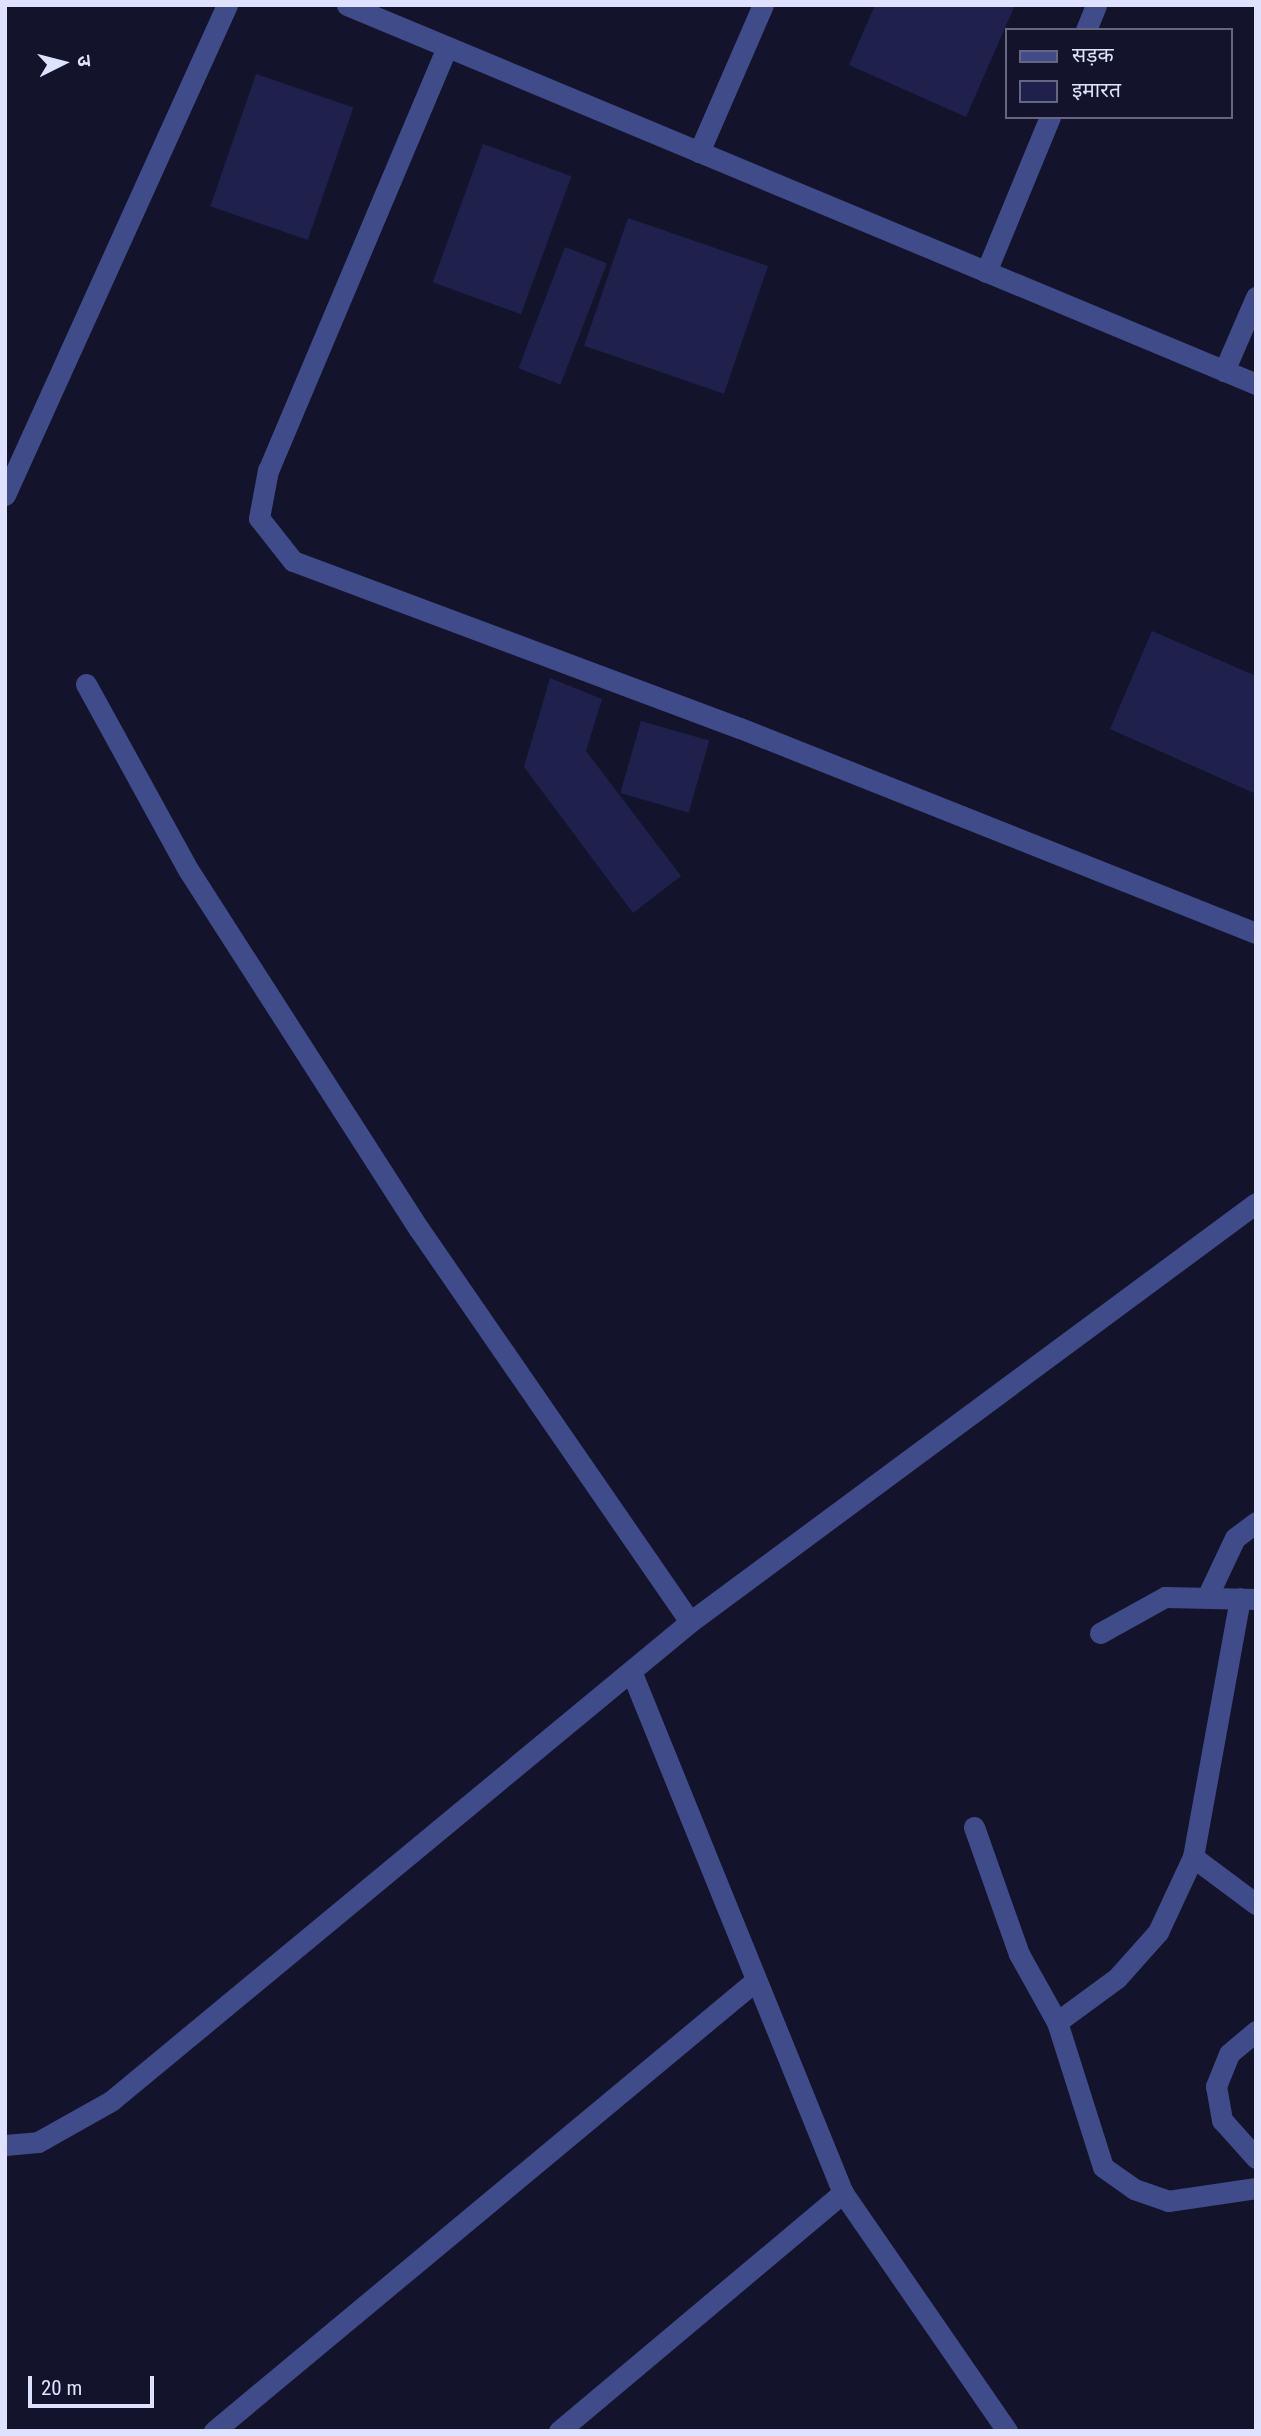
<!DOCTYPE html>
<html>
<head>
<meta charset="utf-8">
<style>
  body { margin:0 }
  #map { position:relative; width:1261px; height:2436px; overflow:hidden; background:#13142c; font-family:"Roboto Condensed","Noto Sans Devanagari",sans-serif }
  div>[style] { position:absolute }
  .building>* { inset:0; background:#1f204c; transform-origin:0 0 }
  .minor>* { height:21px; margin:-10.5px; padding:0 10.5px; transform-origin:10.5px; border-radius:10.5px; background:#404c89 }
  span { translate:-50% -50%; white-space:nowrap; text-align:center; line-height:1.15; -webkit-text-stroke:7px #13142c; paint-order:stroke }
  .frame { position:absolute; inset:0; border:7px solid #dfe2fe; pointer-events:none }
  .legend { position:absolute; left:1005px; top:28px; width:228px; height:91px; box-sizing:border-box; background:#13142c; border:2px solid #656680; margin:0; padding:9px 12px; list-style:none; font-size:21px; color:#dfe2fe }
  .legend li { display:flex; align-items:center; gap:14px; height:35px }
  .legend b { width:35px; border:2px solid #656680 }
  .north { position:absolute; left:28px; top:28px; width:70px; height:70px; -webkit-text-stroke:5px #13142c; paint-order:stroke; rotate:84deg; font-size:19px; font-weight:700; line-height:28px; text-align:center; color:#dfe2fe }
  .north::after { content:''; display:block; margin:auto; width:24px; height:32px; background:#dfe2fe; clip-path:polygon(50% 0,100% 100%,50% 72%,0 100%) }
  .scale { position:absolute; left:28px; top:2376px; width:126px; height:32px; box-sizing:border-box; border:4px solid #dfe2fe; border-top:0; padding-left:9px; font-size:21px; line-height:24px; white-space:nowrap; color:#dfe2fe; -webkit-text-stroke:5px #13142c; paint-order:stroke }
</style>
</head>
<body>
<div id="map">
  <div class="building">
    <i style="clip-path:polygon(875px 5px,1015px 5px,966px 117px,849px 65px)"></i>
    <i style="left:256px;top:74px;width:103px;height:140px;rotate:19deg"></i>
    <i style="left:483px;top:144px;width:94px;height:147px;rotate:20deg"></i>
    <i style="left:628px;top:218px;width:148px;height:135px;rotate:19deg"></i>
    <i style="left:565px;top:247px;width:45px;height:130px;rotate:21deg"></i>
    <i style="clip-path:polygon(1152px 631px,1256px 676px,1256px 794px,1110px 729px)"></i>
    <i style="clip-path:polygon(550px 678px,602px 699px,586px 751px,681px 876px,633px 913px,524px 767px)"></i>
    <i style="left:641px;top:721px;width:71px;height:75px;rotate:16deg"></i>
  </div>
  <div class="minor">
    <i style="left:347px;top:5px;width:985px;rotate:22.63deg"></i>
    <i style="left:1086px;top:30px;width:27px;rotate:-68deg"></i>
    <i style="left:447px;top:47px;width:459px;rotate:112.9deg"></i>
    <i style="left:268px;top:470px;width:49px;rotate:100.6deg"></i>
    <i style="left:259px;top:518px;width:55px;rotate:51.7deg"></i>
    <i style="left:293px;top:561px;width:477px;rotate:20.5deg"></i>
    <i style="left:740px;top:728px;width:555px;rotate:21.67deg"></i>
    <i style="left:699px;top:152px;width:160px;rotate:-66.5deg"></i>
    <i style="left:986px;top:272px;width:168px;rotate:-67.6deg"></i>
    <i style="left:1224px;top:371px;width:81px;rotate:-66.6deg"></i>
    <i style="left:5px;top:495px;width:538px;rotate:-65.63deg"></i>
    <i style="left:86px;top:684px;width:213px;rotate:61.2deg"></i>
    <i style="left:189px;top:871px;width:426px;rotate:57.3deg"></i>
    <i style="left:419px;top:1229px;width:477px;rotate:55.4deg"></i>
    <i style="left:1208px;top:1595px;width:63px;rotate:-64.7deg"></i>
    <i style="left:1235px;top:1538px;width:26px;rotate:-37deg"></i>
    <i style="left:1100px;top:1633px;width:74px;rotate:-29deg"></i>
    <i style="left:1165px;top:1597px;width:91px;rotate:1.3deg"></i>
    <i style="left:631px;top:1671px;width:563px;rotate:67.9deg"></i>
    <i style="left:843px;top:2193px;width:289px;rotate:55.4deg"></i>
    <i style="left:974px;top:1827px;width:135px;rotate:70.5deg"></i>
    <i style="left:1019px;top:1954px;width:78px;rotate:60.8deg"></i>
    <i style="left:1057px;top:2022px;width:152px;rotate:72.4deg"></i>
    <i style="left:1103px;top:2167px;width:38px;rotate:35deg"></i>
    <i style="left:1134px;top:2189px;width:36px;rotate:19deg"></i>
    <i style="left:1168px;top:2201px;width:89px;rotate:-8.4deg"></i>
    <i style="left:1193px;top:1857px;width:79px;rotate:36.7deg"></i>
    <i style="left:1057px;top:2022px;width:74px;rotate:-36.3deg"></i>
    <i style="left:1117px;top:1978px;width:62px;rotate:-48.3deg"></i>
    <i style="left:1158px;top:1932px;width:83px;rotate:-65deg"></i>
    <i style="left:1193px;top:1857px;width:263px;rotate:-79.7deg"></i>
    <i style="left:1256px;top:2031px;width:35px;rotate:140deg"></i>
    <i style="left:1229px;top:2054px;width:35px;rotate:112deg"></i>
    <i style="left:1216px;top:2086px;width:35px;rotate:80deg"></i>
    <i style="left:1222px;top:2120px;width:51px;rotate:48.2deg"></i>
    <i style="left:5px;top:2145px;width:33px;rotate:-5deg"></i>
    <i style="left:38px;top:2142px;width:84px;rotate:-29.3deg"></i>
    <i style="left:111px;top:2101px;width:751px;rotate:-39.6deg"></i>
    <i style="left:690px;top:1622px;width:704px;rotate:-36.51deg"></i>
    <i style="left:214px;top:2431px;width:704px;rotate:-39.75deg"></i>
    <i style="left:559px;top:2431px;width:371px;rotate:-40deg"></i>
  </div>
  <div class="frame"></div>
  <ul class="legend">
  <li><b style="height:9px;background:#404c89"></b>सड़क</li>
  <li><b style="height:19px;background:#1f204c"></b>इमारत</li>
  </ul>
  <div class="north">उ</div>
  <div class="scale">20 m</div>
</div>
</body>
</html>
